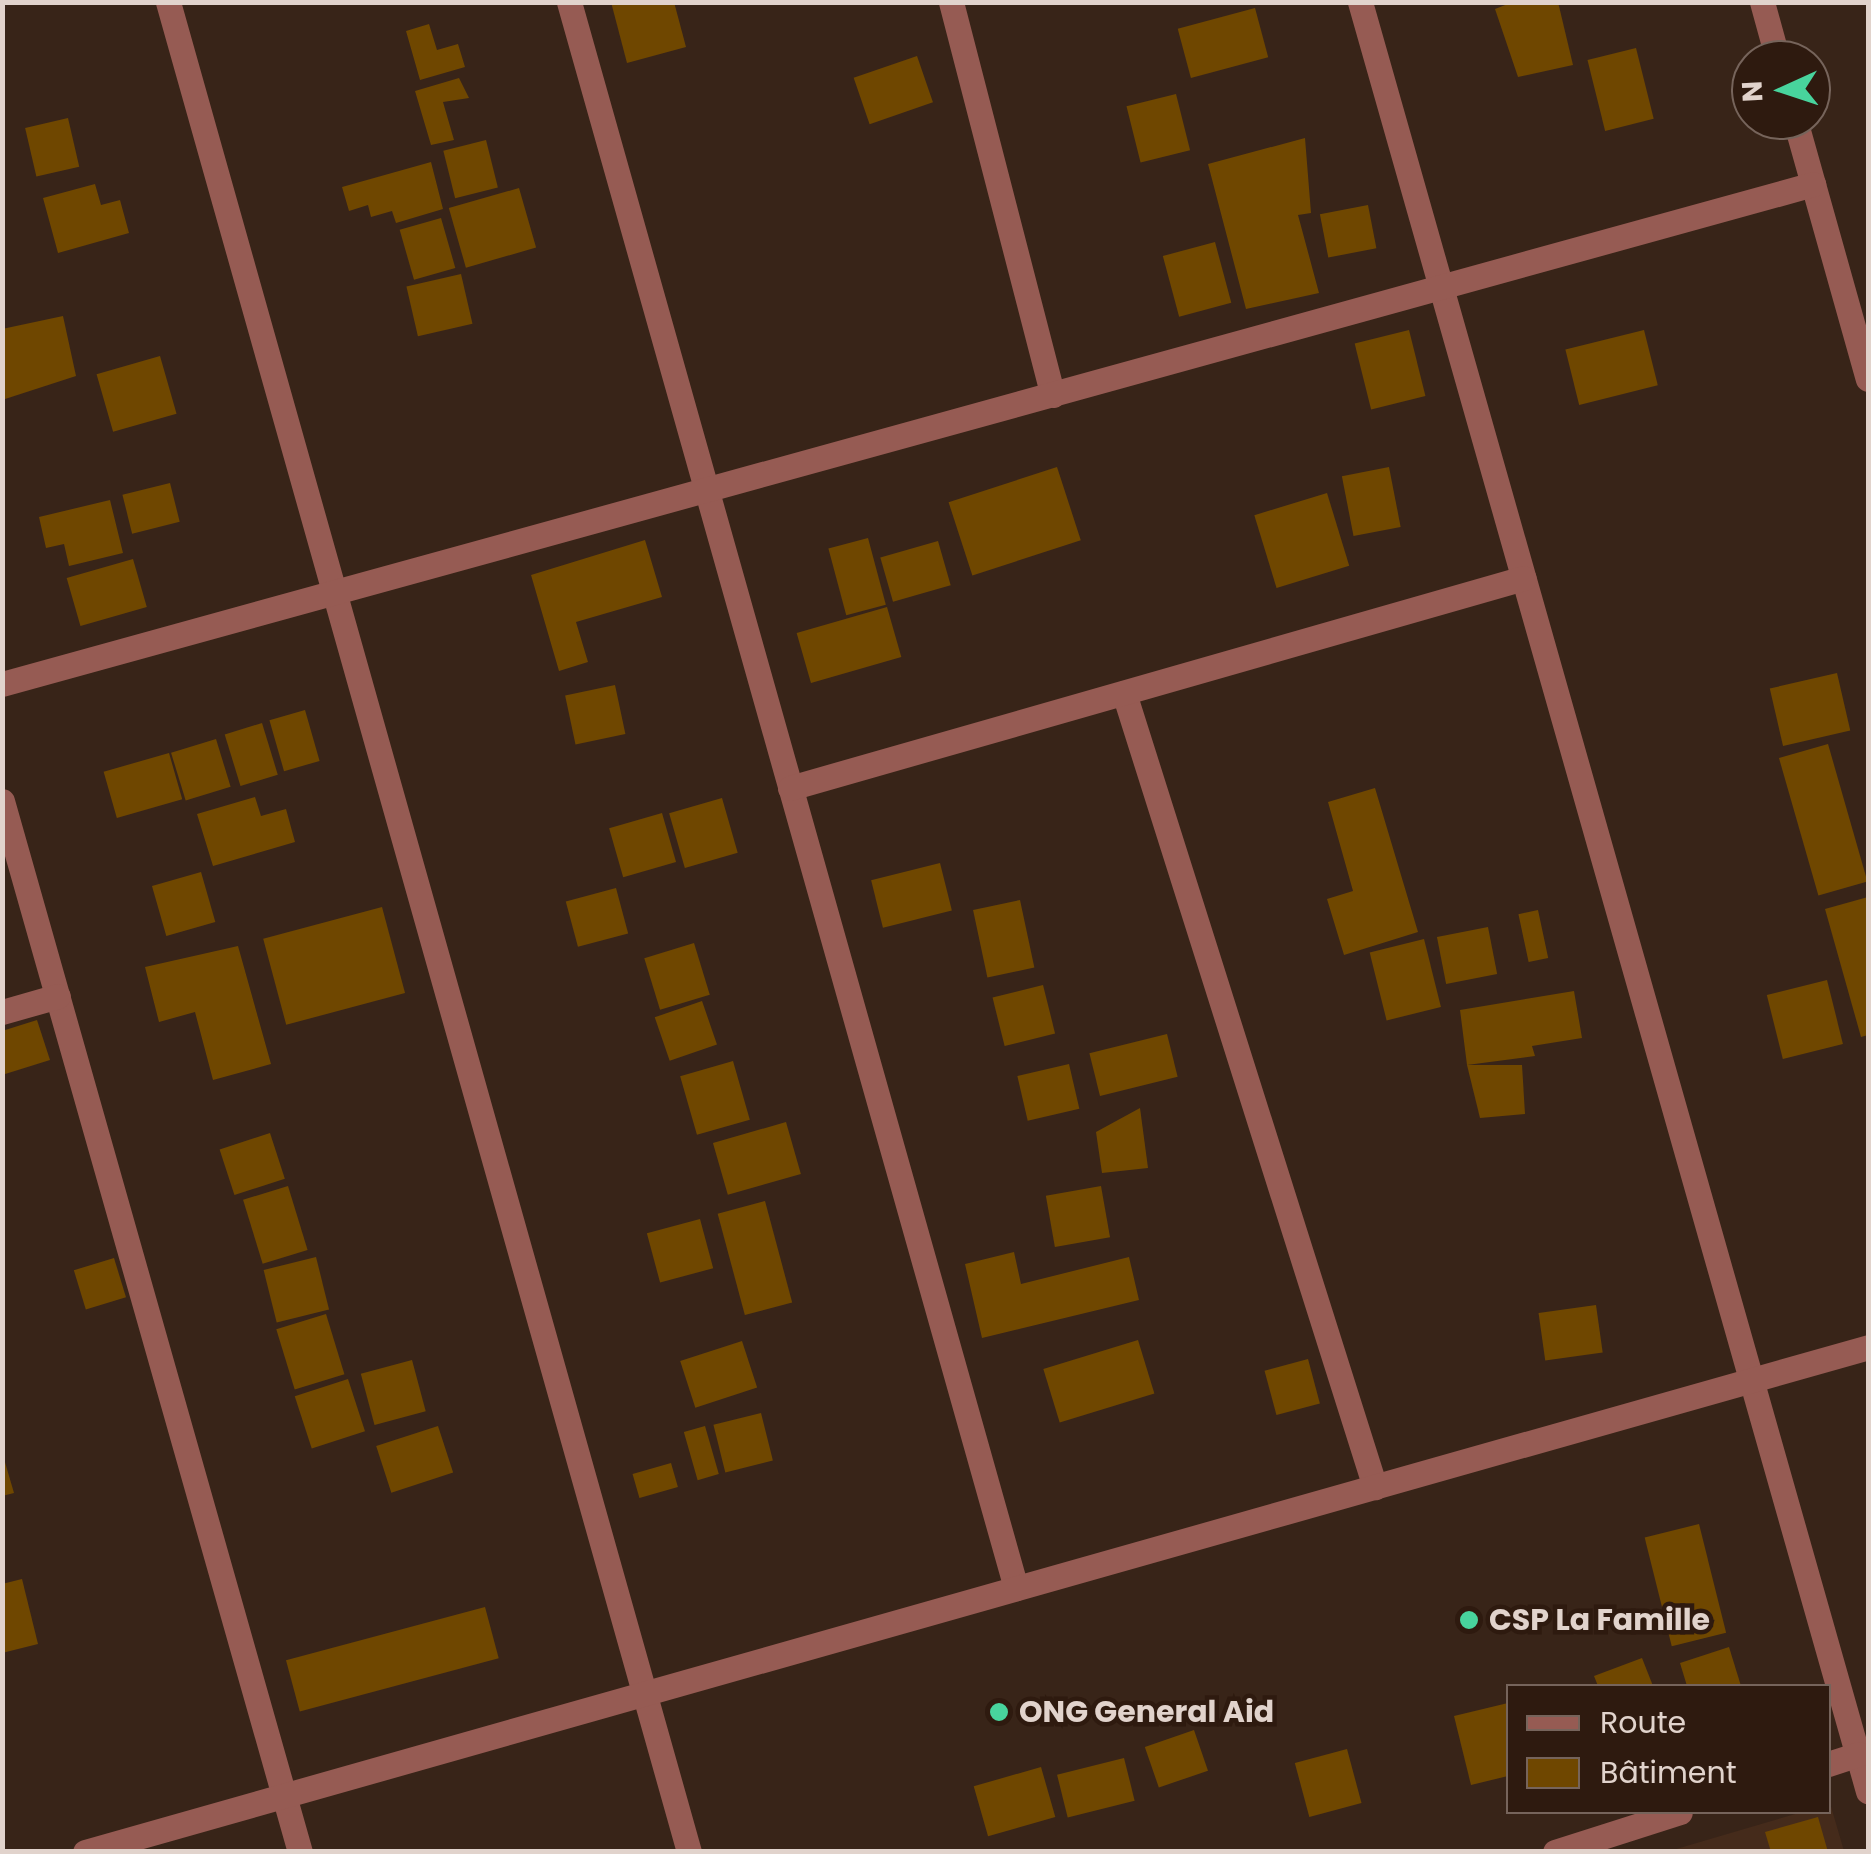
<!DOCTYPE html>
<html>
<head>
<meta charset="utf-8">
<style>
  body { margin:0 }
  #map { position:relative; width:1871px; height:1854px; overflow:hidden; background:#382418; font-family:Poppins,sans-serif }
  div>[style] { position:absolute }
  .built>* { inset:0; background:#452b1b }
  .building>* { inset:0; background:#6f4700; transform-origin:0 0 }
  .minor>* { height:25px; margin:-12.5px; padding:0 12.5px; transform-origin:12.5px; border-radius:12.5px; background:#965b53 }
  .dots>* { width:28px; height:28px; translate:-50% -50%; box-sizing:border-box; border:5px solid #2e1a0f; border-radius:50% }
  span { translate:-50% -50%; white-space:nowrap; text-align:center; line-height:1.15; -webkit-text-stroke:9px #2e1a0f; paint-order:stroke }
  .poi-label { font-size:30px; color:#e1d3cc; font-weight:700 }
  .left { translate:0 -50%; text-align:left }
  .frame { position:absolute; inset:0; border:5px solid #e1d3cc; pointer-events:none }
  .legend { position:absolute; left:1506px; top:1684px; width:325px; height:130px; box-sizing:border-box; background:#2e1a0f; border:2px solid #76645b; margin:0; padding:12px 18px; list-style:none; font-size:30px; color:#e1d3cc }
  .legend li { display:flex; align-items:center; gap:20px; height:50px }
  .legend b { width:50px; border:2px solid #76645b }
  .north { position:absolute; left:1731px; top:40px; width:100px; height:100px; box-sizing:border-box; background:#2e1a0f; border:2px solid #76645b; border-radius:50%; rotate:267deg; font-size:28px; font-weight:700; line-height:40px; text-align:center; color:#e1d3cc }
  .north::after { content:''; display:block; margin:auto; width:35px; height:45px; background:#48d49d; clip-path:polygon(50% 0,100% 100%,50% 72%,0 100%) }
</style>
</head>
<body>
<div id="map">
  <div class="built">
    <i style="clip-path:polygon(1830px 1803px,1844px 1851px,1666px 1852px,1802px 1812px,1828px 1812px)"></i>
  </div>
  <div class="building">
    <i style="clip-path:polygon(611px 2px,674px 2px,686px 47px,627px 63px)"></i>
    <i style="clip-path:polygon(1513px 2px,1558px 2px,1573px 65px,1518px 77px,1495px 9px)"></i>
    <i style="left:1255px;top:8px;width:51px;height:80px;rotate:75deg"></i>
    <i style="clip-path:polygon(429px 24px,437px 50px,458px 44px,465px 67px,420px 80px,406px 31px)"></i>
    <i style="left:1636px;top:48px;width:73px;height:50px;rotate:76deg"></i>
    <i style="left:917px;top:56px;width:49px;height:67px;rotate:71deg"></i>
    <i style="clip-path:polygon(459px 78px,469px 98px,443px 102px,454px 140px,431px 145px,415px 91px)"></i>
    <i style="left:1176px;top:94px;width:58px;height:51px;rotate:76deg"></i>
    <i style="left:68px;top:118px;width:50px;height:44px;rotate:77deg"></i>
    <i style="clip-path:polygon(1305px 138px,1311px 213px,1298px 215px,1319px 293px,1246px 309px,1208px 164px)"></i>
    <i style="left:486px;top:140px;width:49px;height:44px;rotate:76deg"></i>
    <i style="clip-path:polygon(431px 162px,443px 209px,396px 223px,392px 211px,371px 217px,368px 205px,349px 211px,342px 187px)"></i>
    <i style="clip-path:polygon(95px 184px,101px 205px,120px 200px,129px 233px,58px 253px,43px 198px)"></i>
    <i style="left:519px;top:188px;width:62px;height:73px;rotate:74deg"></i>
    <i style="left:1368px;top:205px;width:44px;height:49px;rotate:79deg"></i>
    <i style="left:441px;top:218px;width:52px;height:43px;rotate:74deg"></i>
    <i style="left:1215px;top:242px;width:63px;height:54px;rotate:75deg"></i>
    <i style="left:461px;top:274px;width:51px;height:56px;rotate:77deg"></i>
    <i style="clip-path:polygon(63px 316px,76px 376px,2px 400px,2px 329px)"></i>
    <i style="left:1409px;top:330px;width:68px;height:56px;rotate:76deg"></i>
    <i style="left:1644px;top:330px;width:57px;height:81px;rotate:76deg"></i>
    <i style="left:160px;top:356px;width:60px;height:66px;rotate:74deg"></i>
    <i style="left:1057px;top:467px;width:77px;height:114px;rotate:72deg"></i>
    <i style="left:1389px;top:467px;width:61px;height:48px;rotate:79deg"></i>
    <i style="left:170px;top:483px;width:40px;height:49px;rotate:76deg"></i>
    <i style="left:1327px;top:493px;width:76px;height:76px;rotate:73deg"></i>
    <i style="clip-path:polygon(110px 500px,123px 553px,69px 566px,64px 544px,46px 548px,39px 517px)"></i>
    <i style="left:868px;top:538px;width:69px;height:41px;rotate:75deg"></i>
    <i style="clip-path:polygon(645px 540px,662px 597px,576px 622px,588px 662px,559px 671px,531px 575px)"></i>
    <i style="left:938px;top:541px;width:46px;height:60px;rotate:74deg"></i>
    <i style="left:133px;top:559px;width:50px;height:69px;rotate:74deg"></i>
    <i style="left:887px;top:607px;width:52px;height:94px;rotate:74deg"></i>
    <i style="left:1837px;top:673px;width:59px;height:69px;rotate:77deg"></i>
    <i style="left:615px;top:685px;width:50px;height:51px;rotate:78deg"></i>
    <i style="left:305px;top:710px;width:53px;height:37px;rotate:74deg"></i>
    <i style="left:262px;top:723px;width:54px;height:39px;rotate:73deg"></i>
    <i style="left:216px;top:739px;width:50px;height:47px;rotate:73deg"></i>
    <i style="left:1828px;top:744px;width:143px;height:51px;rotate:74deg"></i>
    <i style="left:169px;top:753px;width:48px;height:68px;rotate:74deg"></i>
    <i style="clip-path:polygon(1375px 788px,1418px 932px,1344px 955px,1327px 899px,1353px 891px,1328px 802px)"></i>
    <i style="clip-path:polygon(255px 797px,261px 816px,286px 809px,295px 842px,213px 866px,197px 814px)"></i>
    <i style="left:722px;top:798px;width:57px;height:55px;rotate:74deg"></i>
    <i style="left:662px;top:813px;width:51px;height:55px;rotate:74deg"></i>
    <i style="left:940px;top:863px;width:49px;height:71px;rotate:76deg"></i>
    <i style="left:201px;top:872px;width:52px;height:51px;rotate:74deg"></i>
    <i style="left:616px;top:888px;width:47px;height:52px;rotate:75deg"></i>
    <i style="clip-path:polygon(1868px 897px,1868px 1035px,1861px 1037px,1825px 909px)"></i>
    <i style="left:1020px;top:900px;width:69px;height:48px;rotate:78deg"></i>
    <i style="left:382px;top:907px;width:89px;height:123px;rotate:75deg"></i>
    <i style="left:1538px;top:910px;width:49px;height:20px;rotate:78deg"></i>
    <i style="left:1488px;top:927px;width:48px;height:52px;rotate:79deg"></i>
    <i style="left:1424px;top:939px;width:70px;height:56px;rotate:76deg"></i>
    <i style="left:694px;top:943px;width:54px;height:52px;rotate:73deg"></i>
    <i style="clip-path:polygon(238px 946px,271px 1064px,213px 1080px,195px 1012px,159px 1022px,145px 967px)"></i>
    <i style="left:1827px;top:980px;width:66px;height:62px;rotate:76deg"></i>
    <i style="left:1043px;top:985px;width:50px;height:52px;rotate:76deg"></i>
    <i style="clip-path:polygon(1574px 991px,1582px 1038px,1532px 1046px,1535px 1056px,1467px 1065px,1460px 1010px)"></i>
    <i style="left:702px;top:1001px;width:46px;height:50px;rotate:71deg"></i>
    <i style="clip-path:polygon(37px 1020px,50px 1060px,2px 1075px,2px 1031px)"></i>
    <i style="left:1167px;top:1034px;width:44px;height:80px;rotate:76deg"></i>
    <i style="left:733px;top:1061px;width:61px;height:55px;rotate:74deg"></i>
    <i style="left:1069px;top:1064px;width:46px;height:53px;rotate:77deg"></i>
    <i style="clip-path:polygon(1467px 1065px,1522px 1065px,1525px 1114px,1480px 1118px)"></i>
    <i style="clip-path:polygon(1140px 1108px,1148px 1168px,1102px 1173px,1096px 1132px)"></i>
    <i style="left:786px;top:1122px;width:54px;height:76px;rotate:74deg"></i>
    <i style="left:270px;top:1133px;width:48px;height:53px;rotate:72deg"></i>
    <i style="left:288px;top:1186px;width:67px;height:47px;rotate:73deg"></i>
    <i style="left:1101px;top:1186px;width:52px;height:56px;rotate:80deg"></i>
    <i style="left:765px;top:1201px;width:105px;height:49px;rotate:75deg"></i>
    <i style="left:700px;top:1219px;width:51px;height:55px;rotate:75deg"></i>
    <i style="clip-path:polygon(1014px 1252px,1021px 1284px,1129px 1257px,1139px 1300px,982px 1338px,965px 1264px)"></i>
    <i style="left:316px;top:1257px;width:54px;height:54px;rotate:76deg"></i>
    <i style="left:114px;top:1258px;width:41px;height:42px;rotate:73deg"></i>
    <i style="left:1596px;top:1305px;width:48px;height:58px;rotate:82deg"></i>
    <i style="left:326px;top:1314px;width:63px;height:52px;rotate:73deg"></i>
    <i style="left:1138px;top:1340px;width:56px;height:99px;rotate:73deg"></i>
    <i style="left:742px;top:1341px;width:49px;height:65px;rotate:72deg"></i>
    <i style="left:1308px;top:1359px;width:46px;height:45px;rotate:75deg"></i>
    <i style="left:412px;top:1360px;width:53px;height:53px;rotate:75deg"></i>
    <i style="left:348px;top:1379px;width:55px;height:56px;rotate:72deg"></i>
    <i style="left:761px;top:1413px;width:49px;height:49px;rotate:76deg"></i>
    <i style="left:438px;top:1426px;width:49px;height:65px;rotate:72deg"></i>
    <i style="left:705px;top:1426px;width:50px;height:22px;rotate:74deg"></i>
    <i style="clip-path:polygon(2px 1452px,14px 1493px,2px 1496px)"></i>
    <i style="left:671px;top:1463px;width:25px;height:40px;rotate:74deg"></i>
    <i style="left:1699px;top:1524px;width:112px;height:56px;rotate:76deg"></i>
    <i style="clip-path:polygon(22px 1579px,38px 1644px,2px 1653px,2px 1584px)"></i>
    <i style="left:485px;top:1607px;width:53px;height:206px;rotate:75deg"></i>
    <i style="clip-path:polygon(1729px 1647px,1741px 1686px,1687px 1686px,1680px 1663px)"></i>
    <i style="clip-path:polygon(1642px 1658px,1653px 1686px,1598px 1686px,1594px 1676px)"></i>
    <i style="clip-path:polygon(1508px 1703px,1508px 1776px,1471px 1785px,1454px 1716px)"></i>
    <i style="left:1194px;top:1730px;width:43px;height:52px;rotate:71deg"></i>
    <i style="left:1347px;top:1749px;width:56px;height:54px;rotate:75deg"></i>
    <i style="left:1124px;top:1758px;width:44px;height:69px;rotate:76deg"></i>
    <i style="left:1041px;top:1767px;width:52px;height:70px;rotate:74deg"></i>
    <i style="clip-path:polygon(1818px 1817px,1828px 1852px,1771px 1852px,1765px 1832px)"></i>
  </div>
  <div class="minor">
    <i style="left:168px;top:2px;width:1922px;rotate:74.27deg"></i>
    <i style="left:569px;top:2px;width:1648px;rotate:74.26deg"></i>
    <i style="left:951px;top:2px;width:406px;rotate:75.5deg"></i>
    <i style="left:1360px;top:2px;width:1860px;rotate:74.15deg"></i>
    <i style="left:1762px;top:2px;width:60px;rotate:74.6deg"></i>
    <i style="left:1795px;top:120px;width:269px;rotate:74.3deg"></i>
    <i style="left:2px;top:684px;width:1879px;rotate:-15.43deg"></i>
    <i style="left:1124px;top:693px;width:833px;rotate:72.46deg"></i>
    <i style="left:790px;top:788px;width:763px;rotate:-15.97deg"></i>
    <i style="left:2px;top:801px;width:1092px;rotate:74.17deg"></i>
    <i style="left:2px;top:1012px;width:58px;rotate:-15.9deg"></i>
    <i style="left:1828px;top:1764px;width:32px;rotate:-18deg"></i>
    <i style="left:85px;top:1852px;width:1853px;rotate:-15.81deg"></i>
    <i style="left:1555px;top:1852px;width:131px;rotate:-17.7deg"></i>
  </div>
  <div class="dots">
    <i style="left:1469px;top:1620px;background:#48d49d"></i>
    <i style="left:999px;top:1712px;background:#48d49d"></i>
  </div>
  <div class="poi-label">
    <span class="left" style="left:1489px;top:1620px">CSP La Famille</span>
    <span class="left" style="left:1019px;top:1712px">ONG General Aid</span>
  </div>
  <div class="frame"></div>
  <ul class="legend">
  <li><b style="height:12px;background:#965b53"></b>Route</li>
  <li><b style="height:28px;background:#6f4700"></b>Bâtiment</li>
  </ul>
  <div class="north">N</div>
</div>
</body>
</html>
